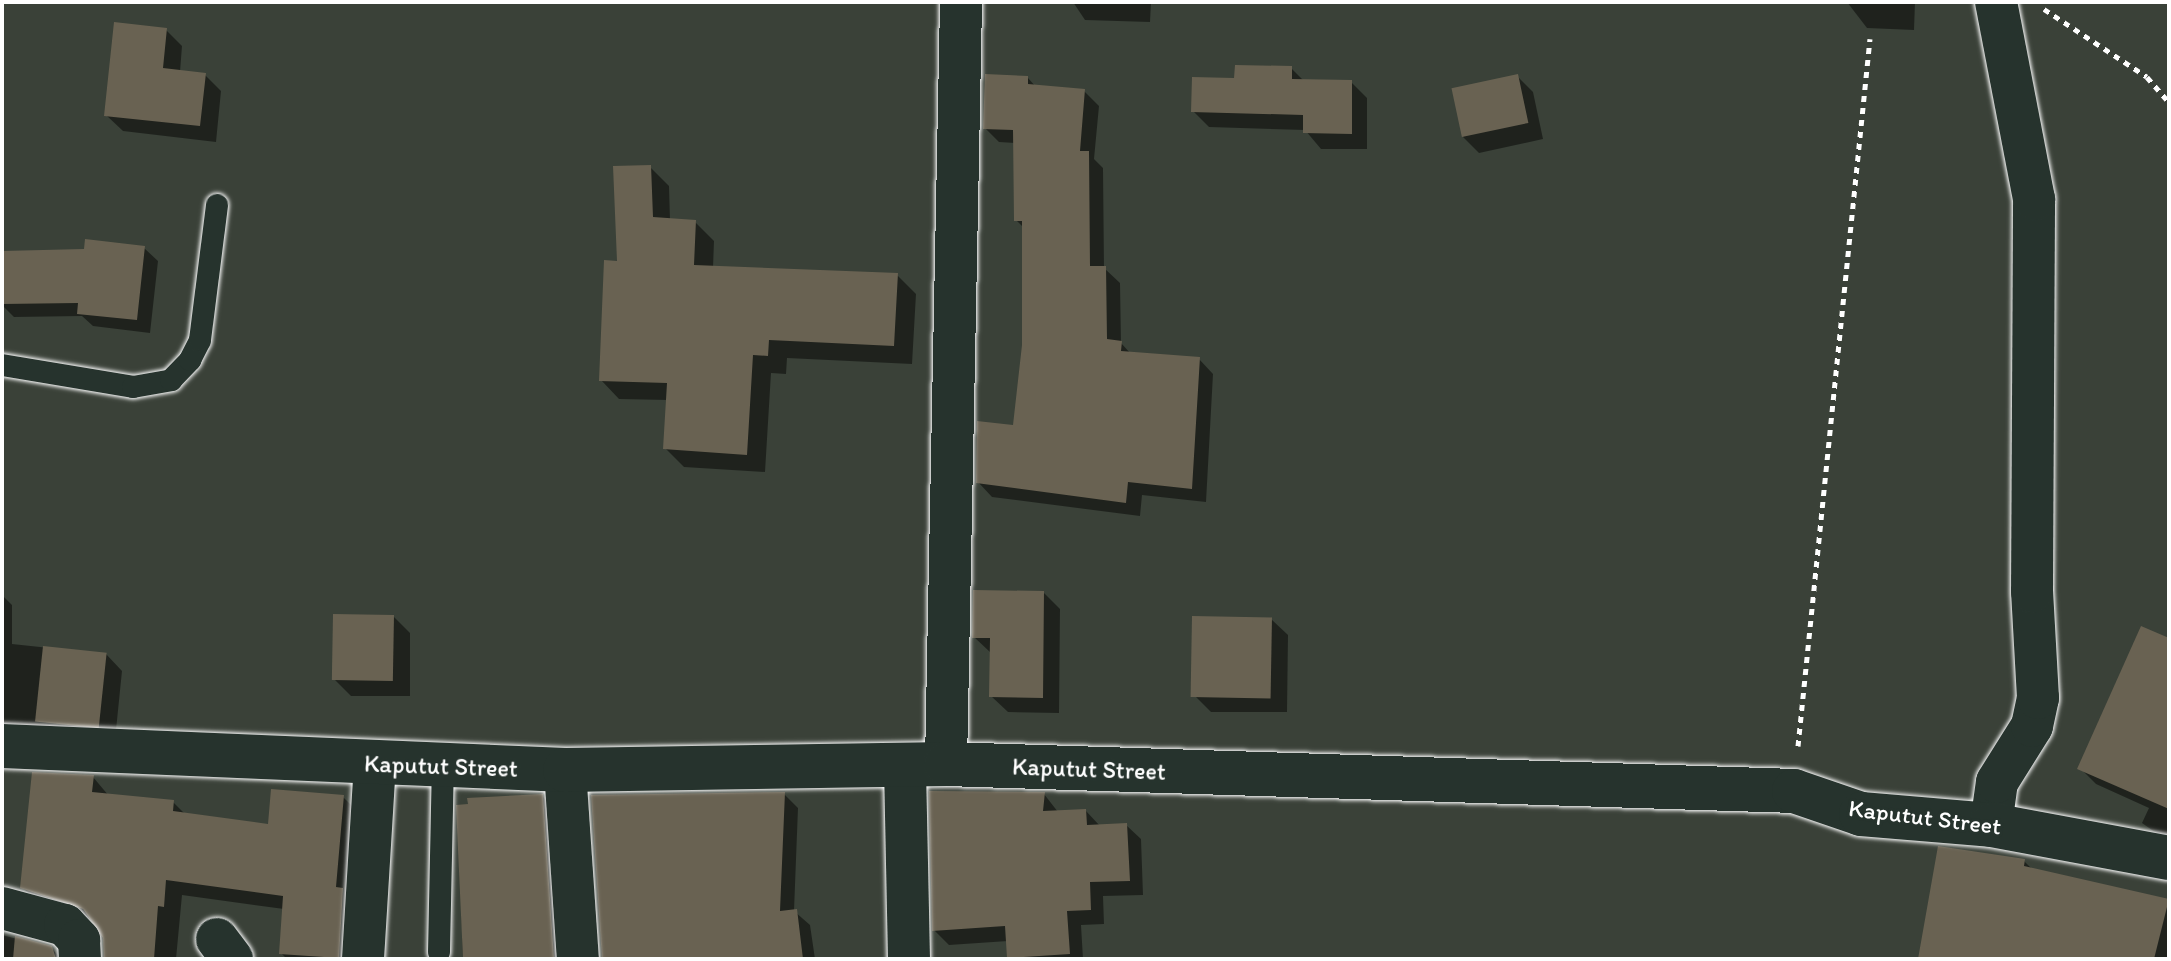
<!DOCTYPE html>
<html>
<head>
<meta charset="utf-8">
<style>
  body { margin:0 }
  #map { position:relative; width:2171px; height:961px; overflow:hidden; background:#3a4138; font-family:Itim,sans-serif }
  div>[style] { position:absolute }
  .shadow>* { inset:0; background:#0007 }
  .building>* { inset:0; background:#696252; transform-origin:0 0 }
  .path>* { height:5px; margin-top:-2.5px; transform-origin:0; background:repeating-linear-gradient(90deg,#fff 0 6px,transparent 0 12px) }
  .roads { filter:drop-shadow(0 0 2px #fff) drop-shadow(0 0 2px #fff) }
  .lane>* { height:22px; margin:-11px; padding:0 11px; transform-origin:11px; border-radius:11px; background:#26332d }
  .street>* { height:42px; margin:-21px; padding:0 21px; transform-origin:21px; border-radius:21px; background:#26332d }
  .secondary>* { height:44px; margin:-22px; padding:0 22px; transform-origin:22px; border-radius:22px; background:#26332d }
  span { translate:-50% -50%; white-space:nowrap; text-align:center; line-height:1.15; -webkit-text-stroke:6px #26332d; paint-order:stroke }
  .street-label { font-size:24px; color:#fff }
  .frame { position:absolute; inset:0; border:4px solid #fff; pointer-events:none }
</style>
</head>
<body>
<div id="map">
  <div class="shadow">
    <i style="clip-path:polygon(1073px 2px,1151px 2px,1150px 22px,1085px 20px)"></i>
    <i style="clip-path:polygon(1847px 2px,1915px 2px,1914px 30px,1867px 28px)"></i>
    <i style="clip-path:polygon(166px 30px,182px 46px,180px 72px,205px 75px,221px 91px,216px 142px,123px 131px,106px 115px)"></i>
    <i style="clip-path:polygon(1291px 68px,1304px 81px,1351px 82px,1367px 98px,1367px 149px,1321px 149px,1305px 130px,1209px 127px,1193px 111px,1236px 80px)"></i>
    <i style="clip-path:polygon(1517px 76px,1533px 92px,1543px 139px,1479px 153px,1463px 137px)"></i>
    <i style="clip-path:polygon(1028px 78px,1036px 87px,1084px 91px,1099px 106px,1094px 159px,1103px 168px,1104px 268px,1120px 283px,1121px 343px,1131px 354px,1199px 359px,1213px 374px,1206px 502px,1142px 495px,1140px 516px,992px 497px,978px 482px,1014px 427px,1024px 345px,1024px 228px,1016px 220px,1015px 143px,999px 142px,985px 128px)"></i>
    <i style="clip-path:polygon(650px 167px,669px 186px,670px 220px,695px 222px,714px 241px,713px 268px,897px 275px,916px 294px,912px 364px,787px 358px,786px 374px,771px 373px,765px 472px,684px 467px,665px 448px,668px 400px,619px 399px,601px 380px,619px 263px)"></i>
    <i style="clip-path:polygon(144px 248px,158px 261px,150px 333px,93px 326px,82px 316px,14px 317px,2px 305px,2px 253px)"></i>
    <i style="clip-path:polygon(1044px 593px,1060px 609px,1059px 713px,1008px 712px,991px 696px,991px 653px,974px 637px)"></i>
    <i style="clip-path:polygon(2px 595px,12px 605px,12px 644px,106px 654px,122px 671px,115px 740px,2px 734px)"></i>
    <i style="clip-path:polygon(394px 617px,410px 633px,410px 696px,351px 696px,334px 679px)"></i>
    <i style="clip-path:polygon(1271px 619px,1288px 635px,1287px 712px,1211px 712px,1195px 696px)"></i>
    <i style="clip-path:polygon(2169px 640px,2169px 842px,2142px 823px,2149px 808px,2096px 784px,2080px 768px)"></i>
    <i style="clip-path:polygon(93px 777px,109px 796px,173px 802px,186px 815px,270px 826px,343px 797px,359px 813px,355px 959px,287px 959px,281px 953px,284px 909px,182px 895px,176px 959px,104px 959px,105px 937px,94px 921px,38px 903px,22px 887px)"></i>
    <i style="clip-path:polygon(784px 794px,798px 808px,794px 911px,810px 925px,815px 959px,604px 959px)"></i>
    <i style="clip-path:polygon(1044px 794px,1058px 812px,1086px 811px,1100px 826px,1126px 825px,1141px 839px,1143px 895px,1103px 896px,1104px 924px,1081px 925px,1083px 959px,1011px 959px,1008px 941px,949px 945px,934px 930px)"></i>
    <i style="clip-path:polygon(542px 796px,556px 810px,566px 959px,463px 959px,458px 807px)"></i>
    <i style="clip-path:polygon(2024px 861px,2033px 870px,2169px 901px,2169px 959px,1920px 959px)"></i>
    <i style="clip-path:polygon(2px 935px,51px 948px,62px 959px,2px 959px)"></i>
  </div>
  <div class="building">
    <i style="clip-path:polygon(114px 22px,167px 28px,163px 68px,206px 73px,200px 126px,104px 116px)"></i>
    <i style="clip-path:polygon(1235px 65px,1292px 66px,1292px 79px,1352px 80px,1352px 134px,1303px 133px,1303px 115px,1191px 112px,1192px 77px,1234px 78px)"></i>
    <i style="clip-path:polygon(985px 74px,1028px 76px,1028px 84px,1085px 89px,1080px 151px,1089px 151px,1090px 266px,1106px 266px,1107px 339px,1122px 341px,1121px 351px,1200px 357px,1192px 489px,1128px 482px,1126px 503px,976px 483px,977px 421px,1013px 425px,1022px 345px,1022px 221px,1014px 221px,1013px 130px,983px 129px)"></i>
    <i style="left:1518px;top:74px;width:50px;height:68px;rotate:78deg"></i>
    <i style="clip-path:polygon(651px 165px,653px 217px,696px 220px,694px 265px,898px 273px,894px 346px,769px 340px,768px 356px,753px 355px,747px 455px,663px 449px,667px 383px,599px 381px,604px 260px,617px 261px,613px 166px)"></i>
    <i style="clip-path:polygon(85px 239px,145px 246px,137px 320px,77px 314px,78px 303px,2px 304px,2px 251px,84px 249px)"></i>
    <i style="clip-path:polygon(973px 590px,1044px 591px,1043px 698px,989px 697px,990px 638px,972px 638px)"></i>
    <i style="left:333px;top:614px;width:61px;height:66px;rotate:1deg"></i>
    <i style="left:1192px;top:616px;width:80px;height:81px;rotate:1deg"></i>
    <i style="clip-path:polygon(2141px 626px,2169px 638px,2169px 809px,2077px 769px)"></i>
    <i style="left:43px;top:646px;width:64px;height:76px;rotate:6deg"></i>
    <i style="clip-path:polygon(32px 772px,94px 775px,92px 792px,174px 800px,173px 811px,268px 824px,271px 789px,344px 795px,336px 887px,343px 888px,339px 958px,279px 954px,283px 896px,166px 880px,164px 907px,158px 906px,154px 959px,104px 959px,103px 938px,83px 909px,20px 888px)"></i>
    <i style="clip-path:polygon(929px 791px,1045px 792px,1043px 811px,1086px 809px,1087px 825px,1127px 823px,1130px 881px,1090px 882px,1091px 910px,1067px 911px,1070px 954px,1007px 958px,1005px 926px,932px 931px)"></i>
    <i style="clip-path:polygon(785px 792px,780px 911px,797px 909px,803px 959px,602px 959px,591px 795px)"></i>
    <i style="clip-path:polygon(543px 794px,554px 959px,463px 959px,456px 805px,468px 804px,467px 798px)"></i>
    <i style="clip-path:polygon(1938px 846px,2025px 859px,2024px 866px,2169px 899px,2154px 959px,1918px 959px)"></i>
    <i style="clip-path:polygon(15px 936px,52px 946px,56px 959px,13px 959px)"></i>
  </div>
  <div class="path">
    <i style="left:2044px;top:9px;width:123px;rotate:33.4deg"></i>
    <i style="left:2147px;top:77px;width:33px;rotate:49deg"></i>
    <i style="left:1798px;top:746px;width:711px;rotate:-84.19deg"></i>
  </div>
  <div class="roads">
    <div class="lane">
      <i style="left:2px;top:365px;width:133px;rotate:9.5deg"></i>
      <i style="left:133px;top:387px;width:39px;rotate:-10deg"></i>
      <i style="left:171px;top:380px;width:28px;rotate:-46deg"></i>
      <i style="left:190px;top:360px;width:22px;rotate:-63deg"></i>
      <i style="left:200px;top:340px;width:136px;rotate:-82.8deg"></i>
      <i style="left:439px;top:952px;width:186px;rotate:-88.8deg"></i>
    </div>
    <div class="street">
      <i style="left:946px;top:764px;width:762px;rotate:-88.87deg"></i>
      <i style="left:905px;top:768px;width:191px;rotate:88.8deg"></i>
      <i style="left:565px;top:770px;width:189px;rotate:86.1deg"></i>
      <i style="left:1991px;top:825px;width:43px;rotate:-82.1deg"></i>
      <i style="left:1997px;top:782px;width:66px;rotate:-58deg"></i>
      <i style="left:2032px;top:726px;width:29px;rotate:-78deg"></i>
      <i style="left:2038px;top:698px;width:106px;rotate:-93.2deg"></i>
      <i style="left:2032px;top:592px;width:393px;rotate:-89.7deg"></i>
      <i style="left:2034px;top:199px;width:201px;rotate:-100.9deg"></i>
      <i style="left:2px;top:908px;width:65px;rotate:15.1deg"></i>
      <i style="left:65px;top:925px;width:21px;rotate:47deg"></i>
      <i style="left:79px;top:940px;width:19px;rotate:87deg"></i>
      <i style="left:217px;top:939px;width:25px;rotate:53deg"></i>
      <i style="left:363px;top:959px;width:194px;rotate:-86.5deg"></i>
    </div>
    <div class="secondary">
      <i style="left:2px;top:746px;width:564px;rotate:2.44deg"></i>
      <i style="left:565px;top:770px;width:381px;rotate:-0.9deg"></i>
      <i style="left:946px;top:764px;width:848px;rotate:1.82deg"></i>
      <i style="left:1794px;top:791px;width:71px;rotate:18.9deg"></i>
      <i style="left:1861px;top:814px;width:130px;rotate:4.8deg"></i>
      <i style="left:1991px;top:825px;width:181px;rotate:10.5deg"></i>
    </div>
  </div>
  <div class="street-label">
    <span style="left:441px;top:766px;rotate:2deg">Kaputut Street</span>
    <span style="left:1089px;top:769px;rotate:2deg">Kaputut Street</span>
    <span style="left:1925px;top:817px;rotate:7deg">Kaputut Street</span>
  </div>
  <div class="frame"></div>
</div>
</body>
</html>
